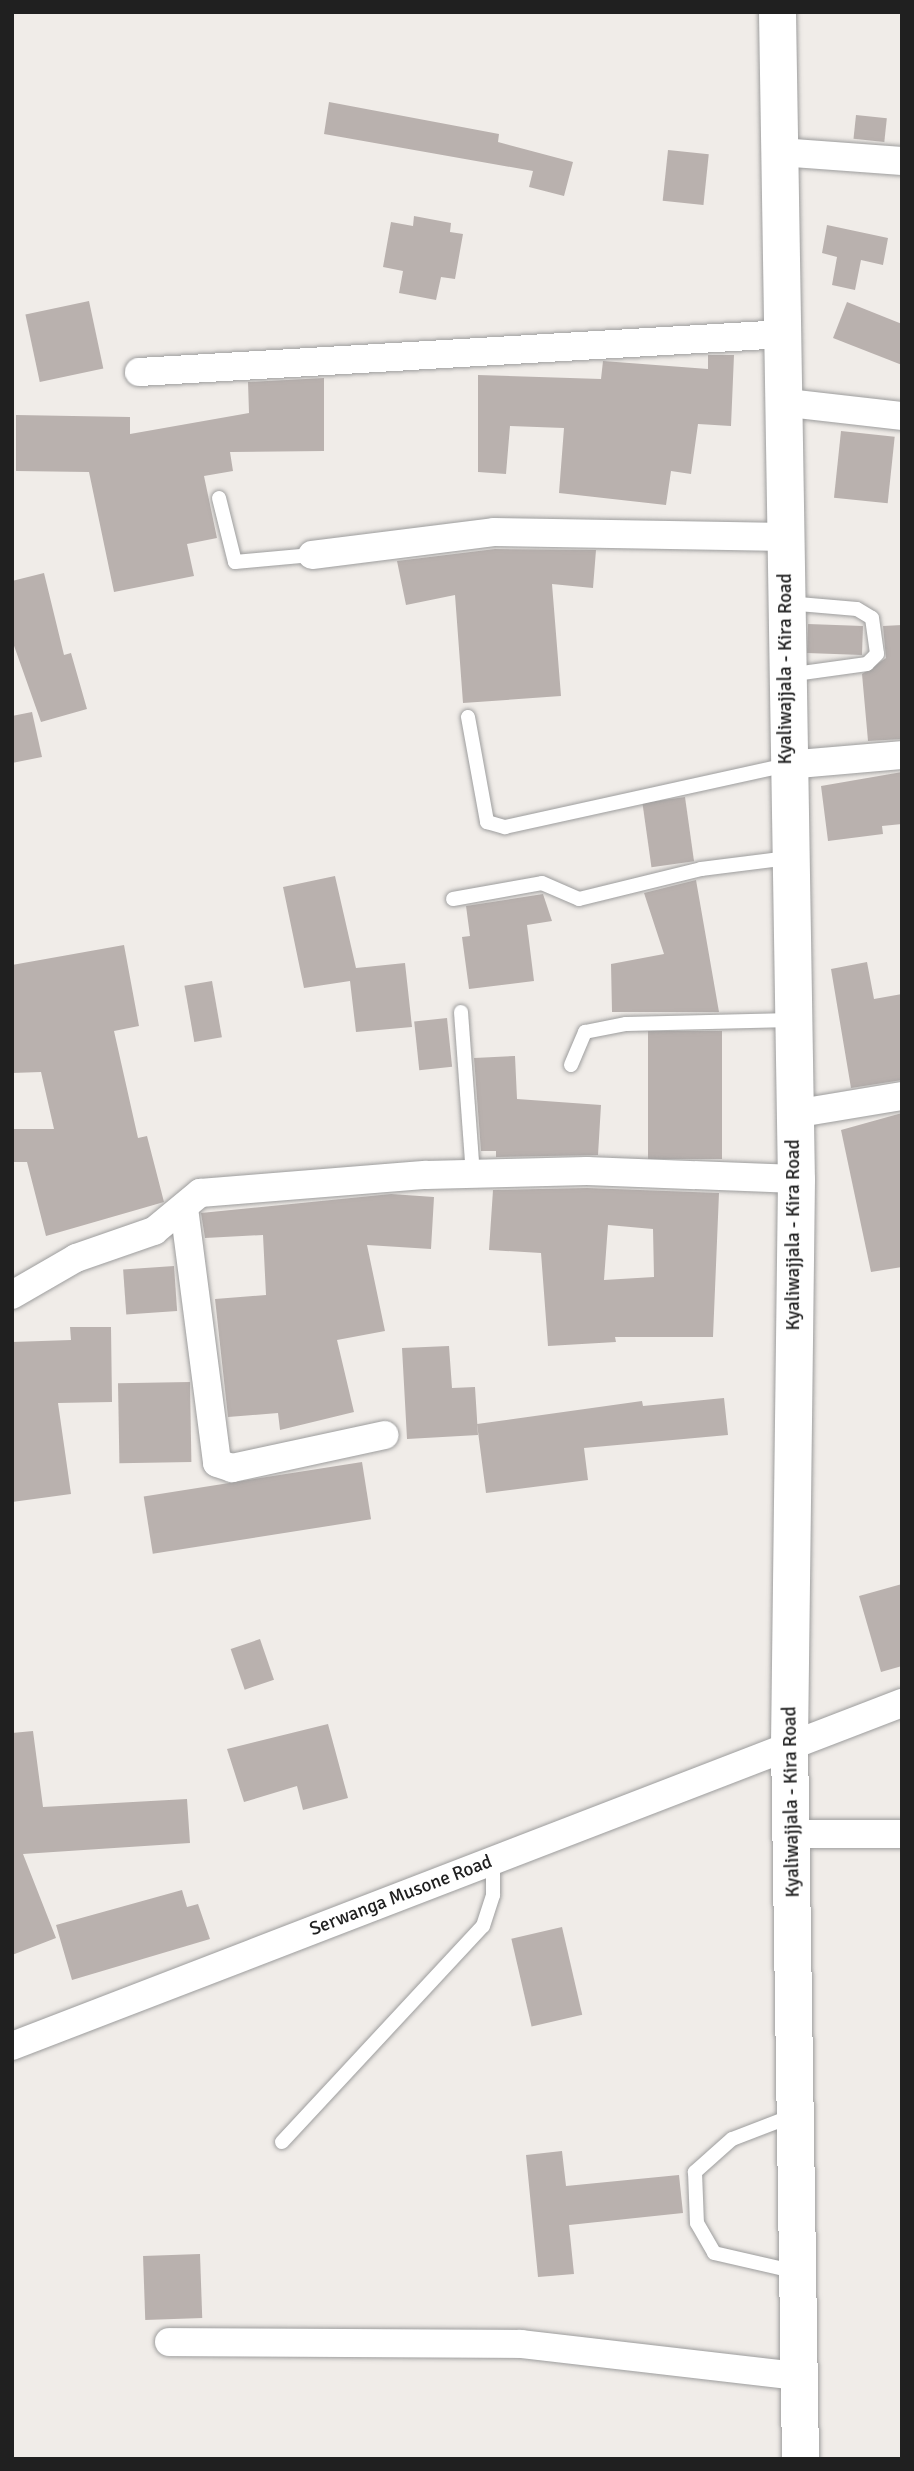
<!DOCTYPE html>
<html>
<head>
<meta charset="utf-8">
<style>
  body { margin:0 }
  #map { position:relative; width:914px; height:2471px; overflow:hidden; background:#f0ece8; font-family:Signika,sans-serif }
  div>[style] { position:absolute }
  .building>* { inset:0; background:#b9b1ae; transform-origin:0 0 }
  .roads { filter:drop-shadow(0 0 2px #9d9d9d) drop-shadow(0 0 2px #9d9d9d) }
  .service>* { height:14px; margin:-7px; padding:0 7px; transform-origin:7px; border-radius:7px; background:#fff }
  .minor>* { height:28px; margin:-14px; padding:0 14px; transform-origin:14px; border-radius:14px; background:#fff }
  .tertiary>* { height:37px; margin:-18.5px; padding:0 18.5px; transform-origin:18.5px; border-radius:18.5px; background:#fff }
  span { translate:-50% -50%; white-space:nowrap; text-align:center; line-height:1.15; -webkit-text-stroke:6px #fff; paint-order:stroke }
  .street-label { font-size:19px; color:#202020 }
  .frame { position:absolute; inset:0; border:14px solid #202020; pointer-events:none }
</style>
</head>
<body>
<div id="map">
  <div class="building">
    <i style="clip-path:polygon(329px 102px,499px 134px,498px 142px,573px 162px,564px 196px,529px 187px,533px 171px,324px 134px)"></i>
    <i style="left:856px;top:115px;width:31px;height:24px;rotate:6deg"></i>
    <i style="left:668px;top:150px;width:41px;height:51px;rotate:6deg"></i>
    <i style="clip-path:polygon(414px 216px,451px 223px,450px 232px,463px 234px,455px 279px,441px 277px,436px 300px,399px 293px,403px 271px,383px 267px,391px 222px,413px 226px)"></i>
    <i style="clip-path:polygon(827px 225px,888px 238px,883px 265px,861px 260px,855px 290px,832px 285px,837px 257px,822px 253px)"></i>
    <i style="left:89px;top:301px;width:69px;height:65px;rotate:78deg"></i>
    <i style="clip-path:polygon(847px 302px,902px 324px,902px 365px,833px 338px)"></i>
    <i style="clip-path:polygon(708px 355px,734px 355px,731px 426px,698px 424px,691px 474px,671px 471px,666px 505px,559px 493px,564px 428px,510px 426px,506px 474px,478px 472px,478px 375px,601px 379px,603px 361px,708px 369px)"></i>
    <i style="clip-path:polygon(324px 378px,324px 451px,230px 452px,233px 471px,204px 476px,217px 538px,187px 544px,194px 576px,114px 592px,89px 472px,16px 471px,16px 415px,130px 417px,130px 434px,249px 413px,248px 382px)"></i>
    <i style="left:841px;top:431px;width:54px;height:67px;rotate:6deg"></i>
    <i style="clip-path:polygon(495px 549px,596px 550px,593px 588px,552px 584px,561px 696px,463px 703px,455px 595px,406px 605px,397px 561px)"></i>
    <i style="clip-path:polygon(44px 573px,64px 655px,71px 653px,87px 709px,41px 722px,12px 640px,12px 581px)"></i>
    <i style="clip-path:polygon(902px 625px,902px 739px,868px 741px,862px 674px,886px 658px,883px 626px)"></i>
    <i style="left:863px;top:626px;width:29px;height:55px;rotate:92deg"></i>
    <i style="clip-path:polygon(32px 712px,42px 757px,12px 763px,12px 716px)"></i>
    <i style="clip-path:polygon(902px 772px,902px 824px,882px 826px,883px 834px,828px 841px,821px 786px)"></i>
    <i style="left:685px;top:797px;width:65px;height:43px;rotate:82deg"></i>
    <i style="clip-path:polygon(335px 876px,356px 968px,405px 963px,412px 1027px,356px 1032px,350px 981px,304px 988px,283px 887px)"></i>
    <i style="clip-path:polygon(696px 880px,719px 1012px,612px 1012px,611px 964px,664px 954px,644px 893px)"></i>
    <i style="clip-path:polygon(543px 894px,552px 921px,527px 925px,534px 981px,469px 989px,462px 937px,470px 936px,466px 906px)"></i>
    <i style="clip-path:polygon(124px 945px,139px 1026px,114px 1031px,138px 1138px,147px 1136px,164px 1202px,46px 1236px,27px 1162px,12px 1162px,12px 1129px,54px 1129px,41px 1072px,12px 1073px,12px 965px)"></i>
    <i style="clip-path:polygon(867px 962px,874px 999px,902px 994px,902px 1080px,851px 1088px,831px 969px)"></i>
    <i style="left:212px;top:981px;width:57px;height:28px;rotate:80deg"></i>
    <i style="left:447px;top:1018px;width:49px;height:33px;rotate:84deg"></i>
    <i style="left:722px;top:1031px;width:128px;height:74px;rotate:90deg"></i>
    <i style="clip-path:polygon(515px 1056px,517px 1099px,601px 1105px,598px 1155px,496px 1157px,496px 1151px,481px 1151px,474px 1058px)"></i>
    <i style="clip-path:polygon(902px 1113px,902px 1267px,871px 1272px,841px 1130px)"></i>
    <i style="clip-path:polygon(evenodd,587px 1188px,719px 1193px,713px 1337px,615px 1337px,616px 1342px,548px 1346px,541px 1253px,489px 1250px,493px 1190px,587px 1188px,608px 1225px,653px 1229px,654px 1277px,604px 1280px,608px 1225px)"></i>
    <i style="clip-path:polygon(391px 1194px,434px 1197px,431px 1249px,367px 1245px,385px 1331px,337px 1340px,354px 1412px,280px 1430px,278px 1413px,228px 1417px,215px 1299px,266px 1295px,263px 1235px,205px 1238px,201px 1213px)"></i>
    <i style="left:174px;top:1266px;width:45px;height:51px;rotate:86deg"></i>
    <i style="clip-path:polygon(70px 1327px,111px 1327px,112px 1402px,58px 1403px,71px 1494px,12px 1502px,12px 1342px,71px 1340px)"></i>
    <i style="clip-path:polygon(449px 1346px,452px 1388px,475px 1387px,478px 1435px,407px 1439px,402px 1348px)"></i>
    <i style="left:190px;top:1382px;width:80px;height:72px;rotate:89deg"></i>
    <i style="clip-path:polygon(724px 1398px,728px 1435px,584px 1448px,588px 1480px,486px 1493px,477px 1424px,642px 1401px,643px 1406px)"></i>
    <i style="left:362px;top:1462px;width:58px;height:221px;rotate:81deg"></i>
    <i style="clip-path:polygon(902px 1584px,902px 1666px,881px 1672px,859px 1596px)"></i>
    <i style="left:260px;top:1639px;width:43px;height:31px;rotate:71deg"></i>
    <i style="clip-path:polygon(328px 1724px,348px 1798px,303px 1810px,297px 1786px,244px 1802px,227px 1749px)"></i>
    <i style="clip-path:polygon(33px 1731px,43px 1807px,187px 1799px,190px 1843px,23px 1854px,56px 1938px,12px 1955px,12px 1733px)"></i>
    <i style="clip-path:polygon(182px 1890px,187px 1907px,198px 1904px,210px 1939px,72px 1980px,56px 1925px)"></i>
    <i style="left:562px;top:1927px;width:90px;height:52px;rotate:77deg"></i>
    <i style="clip-path:polygon(562px 2151px,566px 2186px,679px 2175px,683px 2213px,569px 2225px,574px 2274px,538px 2277px,526px 2155px)"></i>
    <i style="left:200px;top:2254px;width:64px;height:57px;rotate:88deg"></i>
  </div>
  <div class="roads">
    <div class="service">
      <i style="left:219px;top:498px;width:66px;rotate:76deg"></i>
      <i style="left:235px;top:562px;width:77px;rotate:-5.2deg"></i>
      <i style="left:787px;top:603px;width:70px;rotate:4.9deg"></i>
      <i style="left:857px;top:609px;width:17px;rotate:31deg"></i>
      <i style="left:872px;top:618px;width:36px;rotate:82deg"></i>
      <i style="left:877px;top:654px;width:14px;rotate:135deg"></i>
      <i style="left:867px;top:664px;width:80px;rotate:172.1deg"></i>
      <i style="left:468px;top:717px;width:107px;rotate:79.7deg"></i>
      <i style="left:487px;top:822px;width:19px;rotate:16deg"></i>
      <i style="left:505px;top:827px;width:288px;rotate:-12.4deg"></i>
      <i style="left:453px;top:899px;width:90px;rotate:-10.2deg"></i>
      <i style="left:542px;top:883px;width:40px;rotate:23.4deg"></i>
      <i style="left:579px;top:899px;width:126px;rotate:-13.8deg"></i>
      <i style="left:701px;top:869px;width:88px;rotate:-7.2deg"></i>
      <i style="left:461px;top:1012px;width:162px;rotate:85.8deg"></i>
      <i style="left:571px;top:1065px;width:36px;rotate:-67deg"></i>
      <i style="left:585px;top:1032px;width:42px;rotate:-11deg"></i>
      <i style="left:626px;top:1024px;width:166px;rotate:-1.4deg"></i>
      <i style="left:792px;top:2116px;width:64px;rotate:159deg"></i>
      <i style="left:732px;top:2139px;width:50px;rotate:138.3deg"></i>
      <i style="left:695px;top:2172px;width:51px;rotate:87.8deg"></i>
      <i style="left:697px;top:2223px;width:34px;rotate:60deg"></i>
      <i style="left:714px;top:2253px;width:85px;rotate:12.9deg"></i>
      <i style="left:282px;top:2142px;width:295px;rotate:-47.1deg"></i>
      <i style="left:483px;top:1926px;width:33px;rotate:-72deg"></i>
      <i style="left:493px;top:1895px;width:35px;rotate:-90deg"></i>
    </div>
    <div class="minor">
      <i style="left:780px;top:152px;width:122px;rotate:4.2deg"></i>
      <i style="left:139px;top:372px;width:646px;rotate:-3.37deg"></i>
      <i style="left:788px;top:403px;width:115px;rotate:6.5deg"></i>
      <i style="left:312px;top:555px;width:183px;rotate:-7.2deg"></i>
      <i style="left:494px;top:532px;width:293px;rotate:1deg"></i>
      <i style="left:786px;top:765px;width:116px;rotate:-4.9deg"></i>
      <i style="left:794px;top:1114px;width:109px;rotate:-9.5deg"></i>
      <i style="left:184px;top:1208px;width:257px;rotate:82.6deg"></i>
      <i style="left:217px;top:1463px;width:16px;rotate:18deg"></i>
      <i style="left:232px;top:1468px;width:156px;rotate:-12.2deg"></i>
      <i style="left:12px;top:1295px;width:74px;rotate:-30deg"></i>
      <i style="left:76px;top:1258px;width:83px;rotate:-19.1deg"></i>
      <i style="left:154px;top:1231px;width:60px;rotate:-39.6deg"></i>
      <i style="left:200px;top:1193px;width:227px;rotate:-4.6deg"></i>
      <i style="left:426px;top:1175px;width:161px;rotate:-1.4deg"></i>
      <i style="left:587px;top:1171px;width:209px;rotate:2.2deg"></i>
      <i style="left:794px;top:1834px;width:108px"></i>
      <i style="left:12px;top:2046px;width:954px;rotate:-21.08deg"></i>
      <i style="left:169px;top:2342px;width:352px;rotate:0.3deg"></i>
      <i style="left:521px;top:2344px;width:280px;rotate:6.6deg"></i>
    </div>
    <div class="tertiary">
      <i style="left:777px;top:12px;width:1167px;rotate:89.07deg"></i>
      <i style="left:796px;top:1179px;width:563px;rotate:90.71deg"></i>
      <i style="left:789px;top:1742px;width:717px;rotate:89.12deg"></i>
    </div>
  </div>
  <div class="street-label">
    <span style="left:786px;top:669px;rotate:-90deg">Kyaliwajjala - Kira Road</span>
    <span style="left:794px;top:1235px;rotate:-90deg">Kyaliwajjala - Kira Road</span>
    <span style="left:792px;top:1802px;rotate:-91deg">Kyaliwajjala - Kira Road</span>
    <span style="left:401px;top:1896px;rotate:-21deg">Serwanga Musone Road</span>
  </div>
  <div class="frame"></div>
</div>
</body>
</html>
